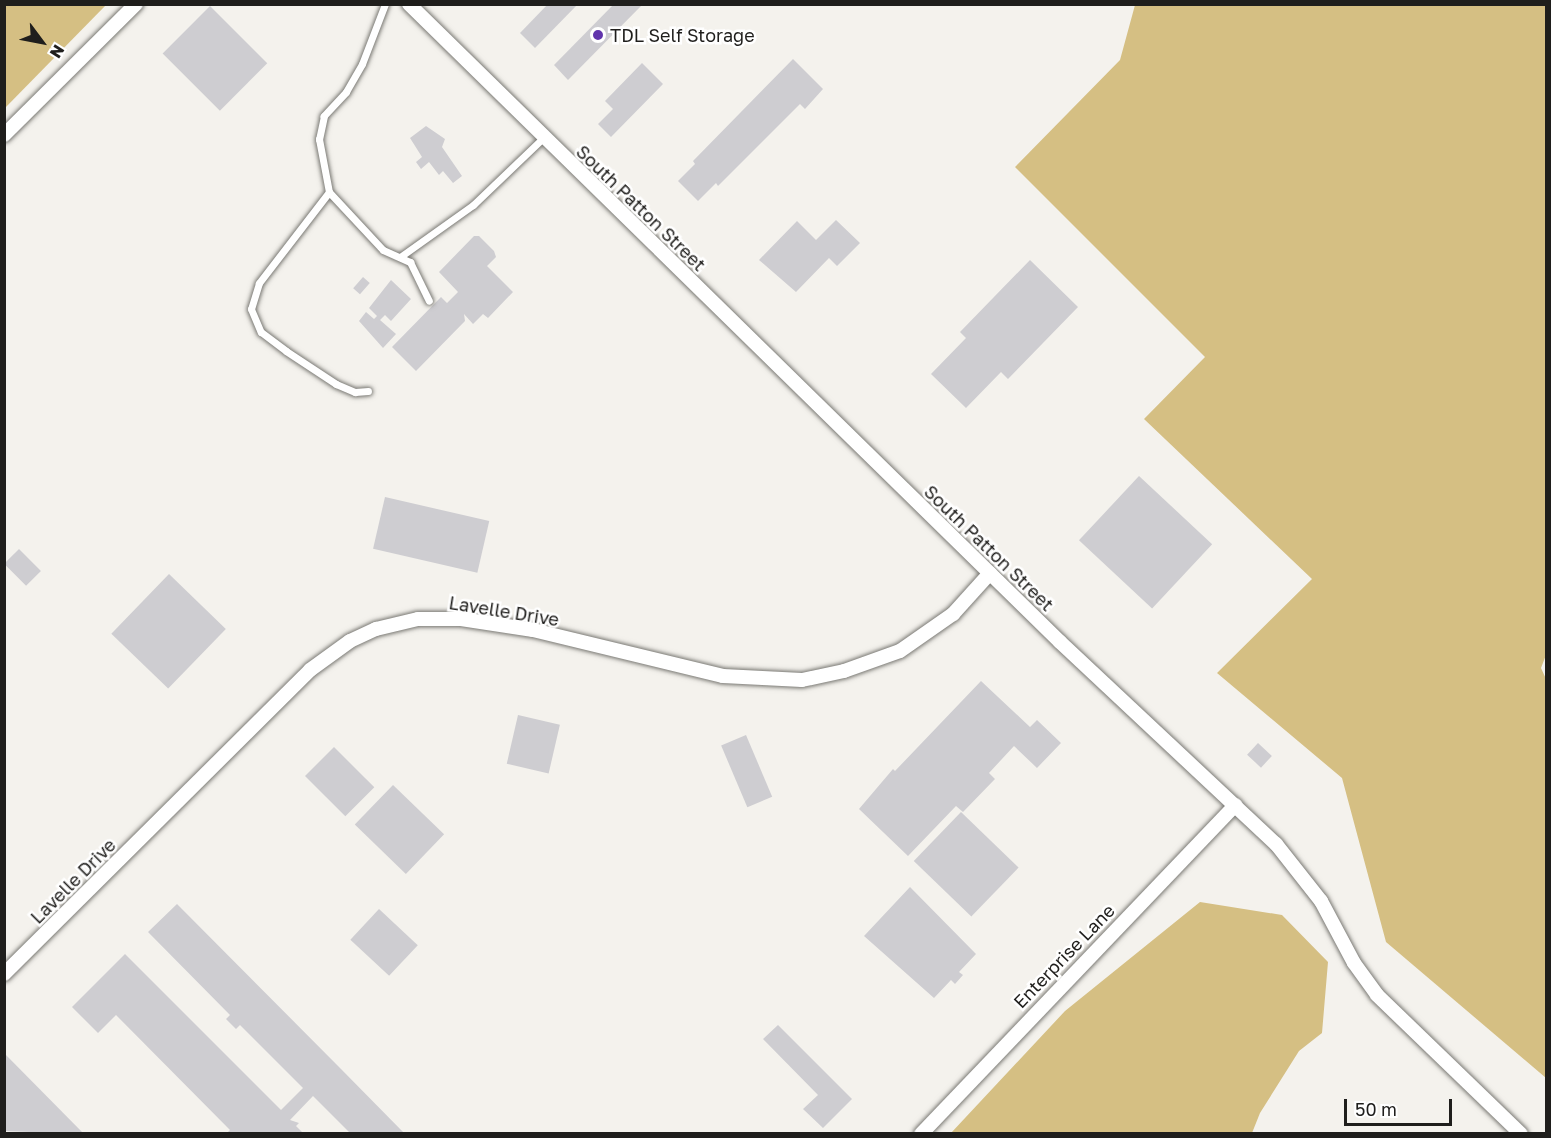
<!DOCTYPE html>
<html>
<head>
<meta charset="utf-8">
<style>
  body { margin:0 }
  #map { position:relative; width:1551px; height:1138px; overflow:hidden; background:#f4f2ed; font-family:"Golos Text",sans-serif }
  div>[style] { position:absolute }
  .green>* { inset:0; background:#d5bf83 }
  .building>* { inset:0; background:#cecdd1; transform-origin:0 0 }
  .roads { filter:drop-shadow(0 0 2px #7a7974) drop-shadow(0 0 2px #7a7974) }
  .service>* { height:7px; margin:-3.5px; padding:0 3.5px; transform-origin:3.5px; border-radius:3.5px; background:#fff }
  .minor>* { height:14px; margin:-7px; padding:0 7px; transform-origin:7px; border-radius:7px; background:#fff }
  .dots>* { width:16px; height:16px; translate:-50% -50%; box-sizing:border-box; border:3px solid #fff; border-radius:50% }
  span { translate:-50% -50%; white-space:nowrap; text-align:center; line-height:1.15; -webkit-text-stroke:5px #fff; paint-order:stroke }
  .poi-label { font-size:18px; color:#1f1e1c }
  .left { translate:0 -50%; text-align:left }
  .street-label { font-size:18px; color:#1f1e1c }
  .frame { position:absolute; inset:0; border:6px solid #1f1e1c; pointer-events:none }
  .north { position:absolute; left:12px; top:12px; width:60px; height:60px; -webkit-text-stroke:4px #fff; paint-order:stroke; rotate:122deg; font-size:16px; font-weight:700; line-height:24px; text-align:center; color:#1f1e1c }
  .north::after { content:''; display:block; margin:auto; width:21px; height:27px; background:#1f1e1c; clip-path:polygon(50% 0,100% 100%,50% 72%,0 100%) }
  .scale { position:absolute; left:1344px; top:1099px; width:108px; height:27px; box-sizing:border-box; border:3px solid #1f1e1c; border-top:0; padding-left:8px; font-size:18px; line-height:21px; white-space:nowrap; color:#1f1e1c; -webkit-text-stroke:4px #fff; paint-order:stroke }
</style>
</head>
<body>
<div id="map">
  <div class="green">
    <i style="clip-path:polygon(5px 4px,106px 5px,5px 108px,4px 5px)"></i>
    <i style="clip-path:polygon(1135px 5px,1546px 5px,1546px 655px,1541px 668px,1546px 679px,1546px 1078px,1386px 942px,1342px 778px,1217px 673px,1312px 579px,1144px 419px,1205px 357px,1015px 167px,1120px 60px)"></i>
    <i style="clip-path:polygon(1200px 902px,1282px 915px,1328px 962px,1322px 1033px,1299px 1051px,1260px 1113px,1252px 1133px,951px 1133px,1065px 1011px)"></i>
  </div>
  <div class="building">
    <i style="clip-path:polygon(548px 4px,578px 4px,535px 48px,520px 33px)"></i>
    <i style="clip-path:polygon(614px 4px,643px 4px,568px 80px,554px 65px)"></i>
    <i style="left:210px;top:6px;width:81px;height:67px;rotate:45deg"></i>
    <i style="clip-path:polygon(793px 59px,823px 89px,805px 109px,800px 104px,718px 186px,716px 183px,698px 201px,678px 181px,695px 164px,693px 161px)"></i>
    <i style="clip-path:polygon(642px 63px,663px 84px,611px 137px,598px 124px,613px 109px,605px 101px)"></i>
    <i style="clip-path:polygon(426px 126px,445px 139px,442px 147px,462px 176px,453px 183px,443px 171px,439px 175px,429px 162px,421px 169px,416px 162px,422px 157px,410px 138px)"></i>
    <i style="clip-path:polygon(836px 220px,860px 243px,837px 266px,829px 258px,796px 292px,759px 260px,797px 221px,816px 240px)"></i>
    <i style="clip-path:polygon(474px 236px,479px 236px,494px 251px,496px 257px,487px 266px,513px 292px,488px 318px,483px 314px,473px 324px,464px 314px,465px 321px,416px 371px,392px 347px,441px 297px,447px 303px,458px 292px,439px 272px)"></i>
    <i style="clip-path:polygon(1030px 260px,1078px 307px,1008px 379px,1001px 372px,966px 408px,931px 374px,966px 338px,960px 332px)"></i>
    <i style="left:363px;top:277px;width:9px;height:15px;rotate:41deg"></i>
    <i style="clip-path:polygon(391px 280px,411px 299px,391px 321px,385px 315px,380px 320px,396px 334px,383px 348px,359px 321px,366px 312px,374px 319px,377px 316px,369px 308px)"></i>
    <i style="left:1139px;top:476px;width:100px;height:88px;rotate:43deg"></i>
    <i style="left:385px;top:497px;width:107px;height:53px;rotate:13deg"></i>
    <i style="left:19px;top:549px;width:31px;height:21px;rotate:45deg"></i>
    <i style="left:169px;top:574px;width:79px;height:83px;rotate:44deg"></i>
    <i style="clip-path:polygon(981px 681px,1030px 727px,1037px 720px,1061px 743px,1037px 768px,1014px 746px,989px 773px,995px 779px,963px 812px,956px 806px,908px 856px,859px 809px,893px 769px,895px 771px)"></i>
    <i style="left:518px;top:715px;width:43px;height:50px;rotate:13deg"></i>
    <i style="left:746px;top:735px;width:67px;height:27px;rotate:67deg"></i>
    <i style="left:1258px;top:743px;width:19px;height:16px;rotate:43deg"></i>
    <i style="left:334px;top:747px;width:57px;height:41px;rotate:45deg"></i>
    <i style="left:393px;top:785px;width:71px;height:55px;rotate:44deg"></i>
    <i style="left:961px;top:812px;width:80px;height:68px;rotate:44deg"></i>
    <i style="clip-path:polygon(910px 887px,976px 954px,959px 972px,963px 975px,955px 984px,951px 980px,934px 998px,864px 936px)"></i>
    <i style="clip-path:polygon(177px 904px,341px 1069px,405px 1134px,351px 1134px,313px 1096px,290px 1120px,299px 1123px,296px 1126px,304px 1134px,226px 1134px,230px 1130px,116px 1015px,98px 1033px,72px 1007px,125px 954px,281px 1110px,303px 1088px,240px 1025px,236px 1029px,226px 1019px,230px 1015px,148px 932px)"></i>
    <i style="left:379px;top:909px;width:53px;height:42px;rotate:43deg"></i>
    <i style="clip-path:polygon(778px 1025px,852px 1099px,823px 1128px,803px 1109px,818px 1095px,763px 1039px)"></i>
    <i style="clip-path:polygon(4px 1053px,84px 1134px,4px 1131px)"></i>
  </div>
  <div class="roads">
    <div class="service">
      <i style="left:385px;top:4px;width:64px;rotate:111deg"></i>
      <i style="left:362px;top:64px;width:32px;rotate:120deg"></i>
      <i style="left:346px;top:92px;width:33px;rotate:133deg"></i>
      <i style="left:324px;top:116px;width:24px;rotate:102deg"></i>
      <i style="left:319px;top:139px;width:54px;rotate:79.3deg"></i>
      <i style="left:329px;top:192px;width:79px;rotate:47deg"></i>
      <i style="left:383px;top:250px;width:30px;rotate:24deg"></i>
      <i style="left:410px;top:262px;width:43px;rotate:64deg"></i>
      <i style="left:329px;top:192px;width:115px;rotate:127.6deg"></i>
      <i style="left:259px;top:283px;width:27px;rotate:107deg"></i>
      <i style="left:251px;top:309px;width:25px;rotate:67deg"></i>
      <i style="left:261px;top:332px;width:31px;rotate:37deg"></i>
      <i style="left:286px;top:351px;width:60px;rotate:33.4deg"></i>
      <i style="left:336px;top:384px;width:21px;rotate:23deg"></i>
      <i style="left:355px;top:392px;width:13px;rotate:-4deg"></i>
      <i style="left:400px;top:257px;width:90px;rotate:-35.5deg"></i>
      <i style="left:473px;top:205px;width:98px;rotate:-43.8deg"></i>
    </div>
    <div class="minor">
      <i style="left:409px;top:4px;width:912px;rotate:44.42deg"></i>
      <i style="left:1060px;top:642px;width:296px;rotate:43.1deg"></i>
      <i style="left:1276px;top:844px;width:73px;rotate:51.7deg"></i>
      <i style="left:1321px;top:901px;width:70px;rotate:62deg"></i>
      <i style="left:1354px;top:963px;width:39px;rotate:54deg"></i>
      <i style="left:1377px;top:995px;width:200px;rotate:44deg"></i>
      <i style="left:4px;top:135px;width:186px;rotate:-44.8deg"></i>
      <i style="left:4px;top:974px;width:431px;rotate:-44.8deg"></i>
      <i style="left:310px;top:670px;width:49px;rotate:-35.9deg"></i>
      <i style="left:350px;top:641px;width:29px;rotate:-25deg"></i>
      <i style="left:376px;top:629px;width:43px;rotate:-13.4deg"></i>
      <i style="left:418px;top:619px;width:43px"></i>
      <i style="left:461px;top:619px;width:73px;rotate:8.7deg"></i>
      <i style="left:533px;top:630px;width:195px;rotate:13.6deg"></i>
      <i style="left:723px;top:676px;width:79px;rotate:2.9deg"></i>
      <i style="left:802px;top:680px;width:43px;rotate:-12.1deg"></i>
      <i style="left:844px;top:671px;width:59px;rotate:-19.7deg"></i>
      <i style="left:900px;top:651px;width:65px;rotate:-34.9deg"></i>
      <i style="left:953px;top:614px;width:55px;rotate:-47.9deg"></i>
      <i style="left:921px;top:1134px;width:455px;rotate:-46.3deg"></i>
    </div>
  </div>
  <div class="dots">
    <i style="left:598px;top:35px;background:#6134ac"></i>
  </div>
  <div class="poi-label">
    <span class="left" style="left:610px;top:35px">TDL Self Storage</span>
  </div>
  <div class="street-label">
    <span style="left:641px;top:208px;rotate:44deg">South Patton Street</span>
    <span style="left:989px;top:548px;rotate:44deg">South Patton Street</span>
    <span style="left:504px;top:611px;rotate:9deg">Lavelle Drive</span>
    <span style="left:73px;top:881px;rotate:-45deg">Lavelle Drive</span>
    <span style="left:1064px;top:956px;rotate:-46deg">Enterprise Lane</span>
  </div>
  <div class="frame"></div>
  <div class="north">N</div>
  <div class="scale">50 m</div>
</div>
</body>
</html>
